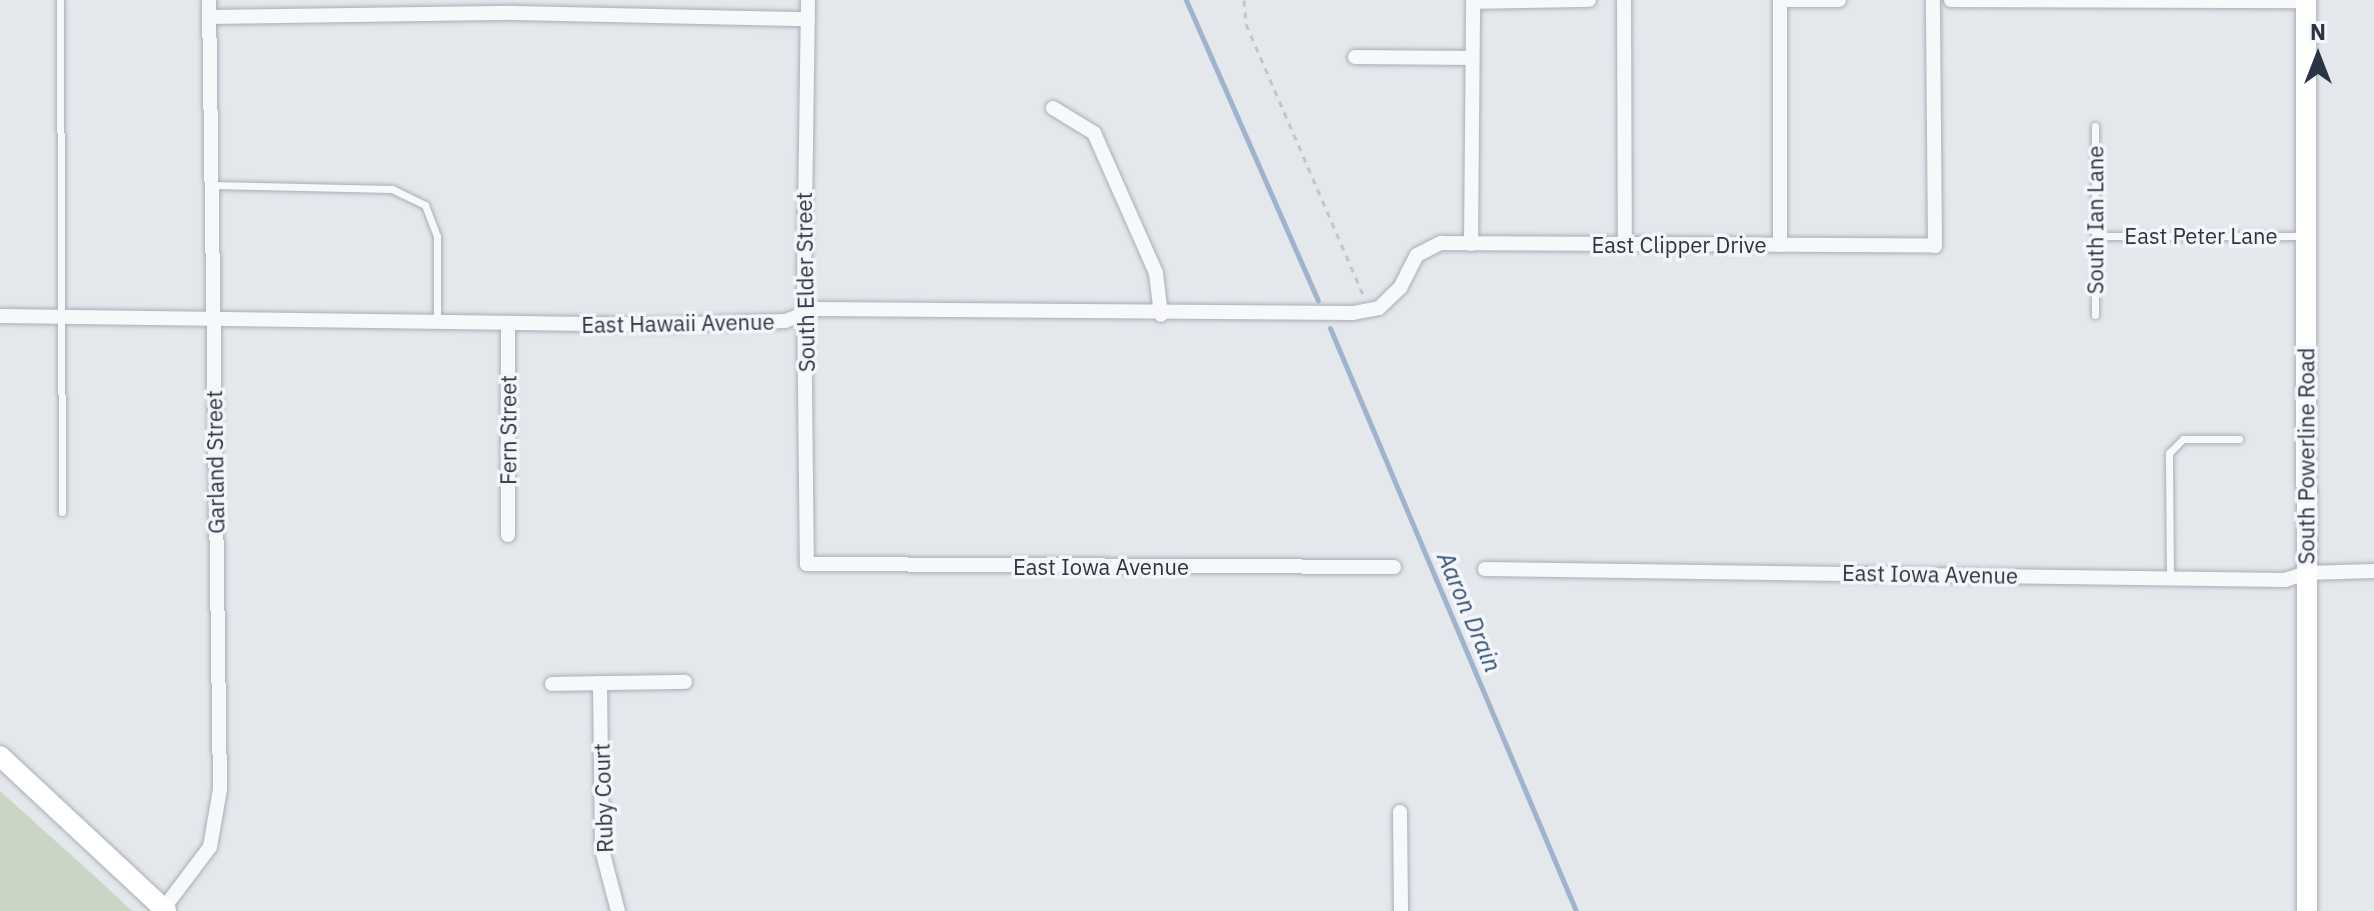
<!DOCTYPE html>
<html>
<head>
<meta charset="utf-8">
<style>
  body { margin:0 }
  #map { position:relative; width:2374px; height:911px; overflow:hidden; background:#e4e7ec; font-family:"IBM Plex Sans",sans-serif }
  div>[style] { position:absolute }
  .green>* { inset:0; background:#c9d6c5 }
  .stream>* { height:5px; margin:-2.5px; padding:0 2.5px; transform-origin:2.5px; border-radius:2.5px; background:#9fb4cc }
  .path>* { height:3px; margin-top:-1.5px; transform-origin:0; background:repeating-linear-gradient(90deg,#c2c5cb 0 6px,transparent 0 12px) }
  .roads { filter:drop-shadow(0 0 2px #a9aeb7) drop-shadow(0 0 2px #a9aeb7) }
  .lane>* { height:7px; margin:-3.5px; padding:0 3.5px; transform-origin:3.5px; border-radius:3.5px; background:#f7f8fa }
  .street>* { height:14px; margin:-7px; padding:0 7px; transform-origin:7px; border-radius:7px; background:#f7f8fa }
  .secondary>* { height:20px; margin:-10px; padding:0 10px; transform-origin:10px; border-radius:10px; background:#fff }
  span { translate:-50% -50%; white-space:nowrap; text-align:center; line-height:1.15; -webkit-text-stroke:7px #f4f6f9; paint-order:stroke }
  .street-label { font-size:22px; color:#2b3445 }
  .water-label { font-size:24px; color:#34527a; font-style:italic }
  .north { position:absolute; left:2278px; top:16px; width:80px; height:80px; -webkit-text-stroke:6px #f4f6f9; paint-order:stroke; rotate:0deg; font-size:22px; font-weight:700; line-height:32px; text-align:center; color:#2b3445 }
  .north::after { content:''; display:block; margin:auto; width:28px; height:36px; background:#2b3445; clip-path:polygon(50% 0,100% 100%,50% 72%,0 100%) }
</style>
</head>
<body>
<div id="map">
  <div class="green">
    <i style="clip-path:polygon(0 791px,101px 882px,132px 911px,0 911px)"></i>
  </div>
  <div class="stream">
    <i style="left:1186px;top:0;width:328px;rotate:66.3deg"></i>
    <i style="left:1330px;top:328px;width:633px;rotate:67.12deg"></i>
  </div>
  <div class="path">
    <i style="left:1244px;top:0;width:24px;rotate:85deg"></i>
    <i style="left:1246px;top:24px;width:295px;rotate:66.6deg"></i>
  </div>
  <div class="roads">
    <div class="lane">
      <i style="left:60px;top:0;width:512px;rotate:89.78deg"></i>
      <i style="left:2095px;top:126px;width:189px;rotate:90deg"></i>
      <i style="left:212px;top:185px;width:180px;rotate:1.3deg"></i>
      <i style="left:392px;top:189px;width:37px;rotate:26deg"></i>
      <i style="left:425px;top:205px;width:33px;rotate:69deg"></i>
      <i style="left:437px;top:236px;width:84px;rotate:90deg"></i>
      <i style="left:2095px;top:236px;width:210px"></i>
      <i style="left:2170px;top:578px;width:125px;rotate:-90.5deg"></i>
      <i style="left:2169px;top:453px;width:20px;rotate:-45deg"></i>
      <i style="left:2183px;top:439px;width:56px"></i>
    </div>
    <div class="street">
      <i style="left:808px;top:0;width:291px;rotate:90.8deg"></i>
      <i style="left:804px;top:291px;width:273px;rotate:89.4deg"></i>
      <i style="left:807px;top:564px;width:587px;rotate:0.29deg"></i>
      <i style="left:1624px;top:0;width:244px;rotate:89.8deg"></i>
      <i style="left:1951px;top:0;width:355px;rotate:0.2deg"></i>
      <i style="left:210px;top:17px;width:304px;rotate:-0.8deg"></i>
      <i style="left:514px;top:13px;width:294px;rotate:1.2deg"></i>
      <i style="left:1355px;top:57px;width:117px;rotate:0.5deg"></i>
      <i style="left:1053px;top:108px;width:48px;rotate:31.4deg"></i>
      <i style="left:1094px;top:133px;width:153px;rotate:66.1deg"></i>
      <i style="left:1156px;top:273px;width:42px;rotate:83.2deg"></i>
      <i style="left:1471px;top:244px;width:242px;rotate:-89.5deg"></i>
      <i style="left:1473px;top:2px;width:116px;rotate:-1deg"></i>
      <i style="left:1780px;top:245px;width:245px;rotate:-90deg"></i>
      <i style="left:1780px;top:0;width:59px"></i>
      <i style="left:0;top:316px;width:660px;rotate:0.78deg"></i>
      <i style="left:660px;top:325px;width:125px;rotate:-1.8deg"></i>
      <i style="left:785px;top:321px;width:35px;rotate:-20deg"></i>
      <i style="left:818px;top:309px;width:535px;rotate:0.43deg"></i>
      <i style="left:1353px;top:313px;width:26px;rotate:-11deg"></i>
      <i style="left:1379px;top:308px;width:29px;rotate:-44deg"></i>
      <i style="left:1400px;top:288px;width:37px;rotate:-63deg"></i>
      <i style="left:1417px;top:255px;width:27px;rotate:-27deg"></i>
      <i style="left:1441px;top:243px;width:494px;rotate:0.3deg"></i>
      <i style="left:1935px;top:246px;width:246px;rotate:-90.5deg"></i>
      <i style="left:508px;top:535px;width:210px;rotate:-90deg"></i>
      <i style="left:1485px;top:569px;width:800px;rotate:0.79deg"></i>
      <i style="left:2285px;top:580px;width:22px;rotate:-18deg"></i>
      <i style="left:2306px;top:573px;width:68px;rotate:-1.7deg"></i>
      <i style="left:600px;top:683px;width:167px;rotate:89.3deg"></i>
      <i style="left:602px;top:850px;width:63px;rotate:75.3deg"></i>
      <i style="left:552px;top:684px;width:133px;rotate:-0.9deg"></i>
      <i style="left:1400px;top:812px;width:99px;rotate:89.4deg"></i>
      <i style="left:164px;top:908px;width:76px;rotate:-53deg"></i>
      <i style="left:210px;top:847px;width:59px;rotate:-80.2deg"></i>
      <i style="left:220px;top:789px;width:789px;rotate:-90.8deg"></i>
    </div>
    <div class="secondary">
      <i style="left:2306px;top:0;width:911px;rotate:89.94deg"></i>
      <i style="left:0;top:756px;width:227px;rotate:43deg"></i>
    </div>
  </div>
  <div class="street-label">
    <span style="left:2095px;top:220px;rotate:-90deg">South Ian Lane</span>
    <span style="left:2201px;top:236px">East Peter Lane</span>
    <span style="left:1679px;top:245px">East Clipper Drive</span>
    <span style="left:805px;top:282px;rotate:-91deg">South Elder Street</span>
    <span style="left:678px;top:323px;rotate:-1deg">East Hawaii Avenue</span>
    <span style="left:508px;top:430px;rotate:-90deg">Fern Street</span>
    <span style="left:2306px;top:456px;rotate:-90deg">South Powerline Road</span>
    <span style="left:215px;top:462px;rotate:-91deg">Garland Street</span>
    <span style="left:1101px;top:567px">East Iowa Avenue</span>
    <span style="left:1930px;top:574px;rotate:1deg">East Iowa Avenue</span>
    <span style="left:603px;top:798px;rotate:-92deg">Ruby Court</span>
  </div>
  <div class="water-label">
    <span style="left:1469px;top:612px;rotate:67deg">Aaron Drain</span>
  </div>
  <div class="north">N</div>
</div>
</body>
</html>
